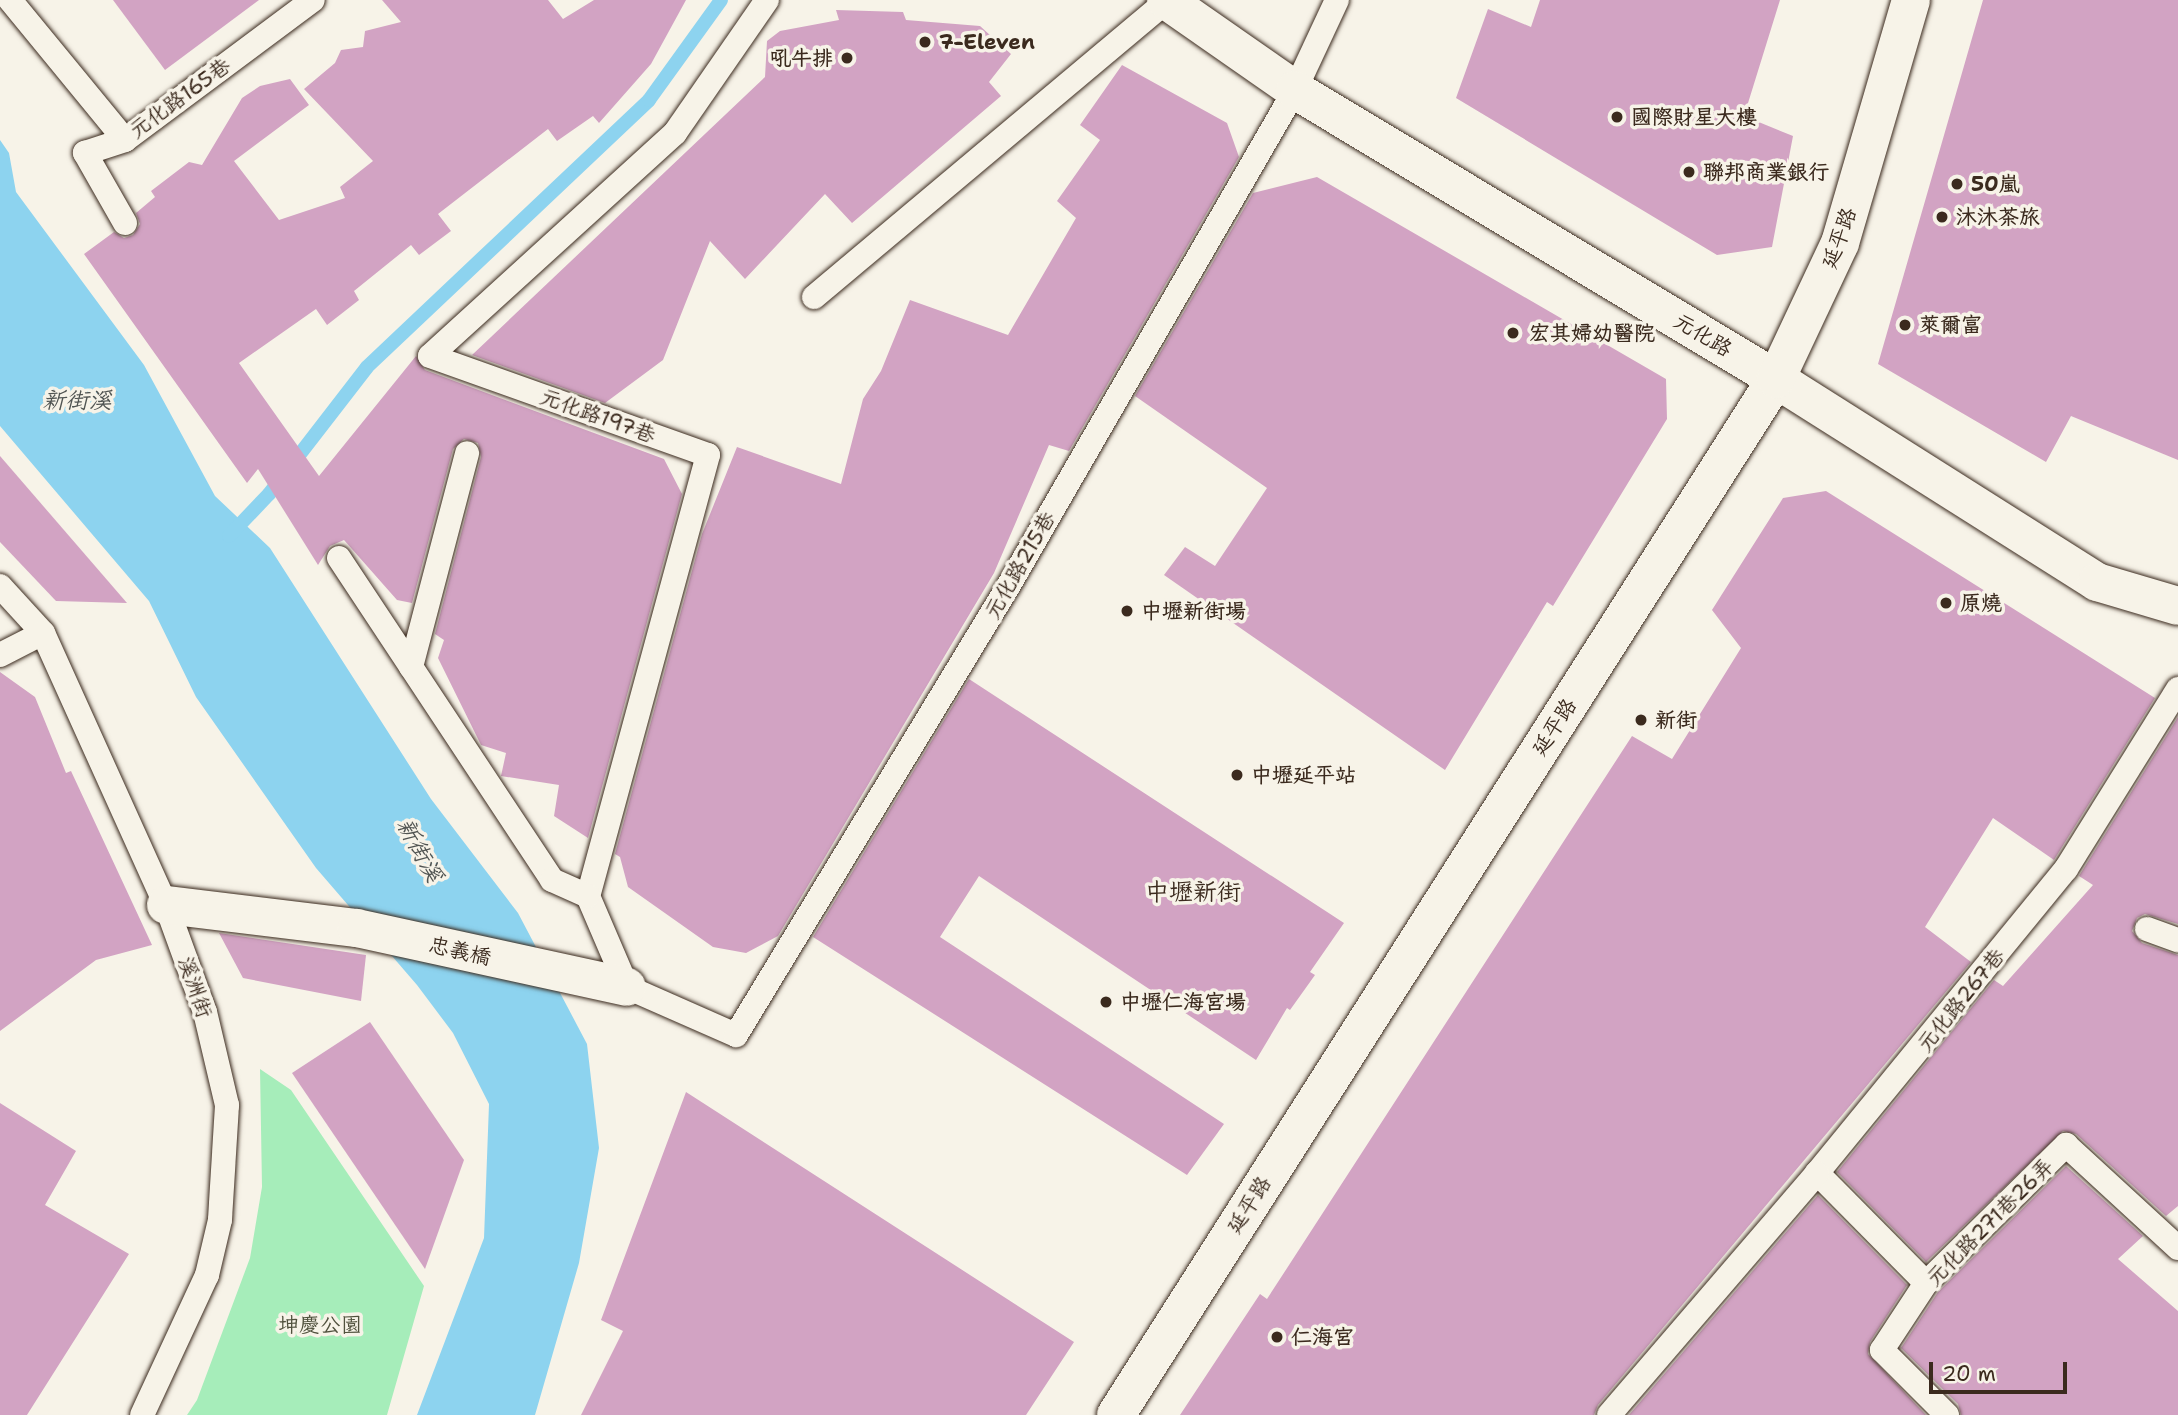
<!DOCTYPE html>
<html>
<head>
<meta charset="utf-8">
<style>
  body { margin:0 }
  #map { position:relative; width:2178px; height:1415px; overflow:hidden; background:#f7f3e8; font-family:"Shantell Sans","LXGW WenKai TC",sans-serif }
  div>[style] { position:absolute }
  .green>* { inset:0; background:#a6edba }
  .water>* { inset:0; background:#8dd3ef }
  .stream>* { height:14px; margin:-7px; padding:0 7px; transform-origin:7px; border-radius:7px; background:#8dd3ef }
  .building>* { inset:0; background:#d2a3c3 }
  .roads { filter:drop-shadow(0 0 2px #3b2a1e) drop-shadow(0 0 2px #3b2a1e) }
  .service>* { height:24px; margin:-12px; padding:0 12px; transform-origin:12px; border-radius:12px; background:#f7f3e8 }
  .minor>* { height:38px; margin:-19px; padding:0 19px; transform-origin:19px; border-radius:19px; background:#f7f3e8 }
  .secondary>* { height:38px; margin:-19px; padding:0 19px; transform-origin:19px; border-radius:19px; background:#f7f3e8 }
  .dots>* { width:19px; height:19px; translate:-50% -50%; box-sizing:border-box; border:4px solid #f7f3e8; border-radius:50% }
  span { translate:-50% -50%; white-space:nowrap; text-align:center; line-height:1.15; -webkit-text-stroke:7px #f7f3e8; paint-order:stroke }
  .poi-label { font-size:21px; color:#3b2a1e; font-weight:700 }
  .left { translate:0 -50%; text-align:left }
  .right { translate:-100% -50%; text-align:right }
  .street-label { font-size:21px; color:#3b2a1e }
  .park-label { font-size:21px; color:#50513d }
  .water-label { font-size:23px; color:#505452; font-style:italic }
  .quarter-label { font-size:24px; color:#3b2a1e }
  .scale { position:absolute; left:1929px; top:1362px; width:138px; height:32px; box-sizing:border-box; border:4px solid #3b2a1e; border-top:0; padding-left:9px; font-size:21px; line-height:24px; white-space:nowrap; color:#3b2a1e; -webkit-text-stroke:5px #f7f3e8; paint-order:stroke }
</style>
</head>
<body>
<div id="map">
  <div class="green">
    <i style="clip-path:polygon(260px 1069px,291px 1090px,424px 1286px,387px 1415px,187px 1415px,197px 1400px,250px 1258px,262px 1187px)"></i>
  </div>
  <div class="water">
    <i style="clip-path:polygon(0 140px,9px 153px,16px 192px,144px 365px,215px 496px,270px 548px,431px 799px,518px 913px,587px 1044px,599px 1148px,579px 1263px,535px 1415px,417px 1415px,484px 1238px,489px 1104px,453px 1033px,417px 985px,316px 868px,196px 697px,149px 601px,0 426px)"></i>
  </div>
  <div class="stream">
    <i style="left:229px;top:536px;width:58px;rotate:-46.4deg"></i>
    <i style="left:269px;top:494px;width:160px;rotate:-52.3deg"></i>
    <i style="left:367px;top:367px;width:388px;rotate:-43.4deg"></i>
    <i style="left:649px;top:100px;width:123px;rotate:-54.2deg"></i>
  </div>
  <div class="building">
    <i style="clip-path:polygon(113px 0,259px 0,165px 70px)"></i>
    <i style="clip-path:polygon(382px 0,548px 0,563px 19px,594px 0,686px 0,651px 64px,599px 123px,593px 116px,557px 141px,548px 129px,438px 214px,451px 231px,419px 255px,411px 245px,354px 291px,359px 300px,327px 325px,316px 309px,239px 363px,319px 476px,416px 356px,425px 370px,664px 459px,682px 494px,588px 838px,554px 816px,559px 785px,501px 776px,506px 753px,481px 745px,438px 658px,444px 640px,435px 634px,481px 457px,478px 443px,464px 439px,453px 449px,412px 603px,397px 600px,344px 540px,330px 546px,318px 565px,258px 469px,247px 483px,84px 254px,114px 232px,124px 238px,133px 235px,140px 224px,136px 213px,155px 197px,151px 191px,189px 162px,202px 165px,242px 98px,260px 86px,290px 79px,309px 105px,234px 161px,279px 220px,345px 198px,340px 187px,373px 161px,304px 89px,335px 63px,341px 50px,363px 47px,365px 31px,401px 22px)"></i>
    <i style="clip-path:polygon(1540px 0,1780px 0,1744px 116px,1793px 136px,1772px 247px,1717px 255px,1456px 98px,1488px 9px,1531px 27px)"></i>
    <i style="clip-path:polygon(1983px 0,2178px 0,2178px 460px,2071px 416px,2046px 462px,1878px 364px)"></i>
    <i style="clip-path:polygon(836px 10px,903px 12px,906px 20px,980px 26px,1011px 54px,989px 82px,1001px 96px,852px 223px,825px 194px,745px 279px,710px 241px,663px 360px,605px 403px,472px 355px,765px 77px,767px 41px,780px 31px,839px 20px)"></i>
    <i style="clip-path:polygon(1122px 65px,1227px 123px,1239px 157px,1069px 451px,1049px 445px,994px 573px,778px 936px,746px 953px,713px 947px,628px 887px,620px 857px,615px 854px,702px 534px,737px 447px,841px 484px,863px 399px,881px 371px,910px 300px,1008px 335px,1076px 218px,1057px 201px,1100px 140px,1080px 125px)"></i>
    <i style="clip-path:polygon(1317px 177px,1666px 379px,1667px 419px,1553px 606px,1547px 602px,1445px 770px,1164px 575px,1185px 547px,1215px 566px,1267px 488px,1135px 396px,1253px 193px)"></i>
    <i style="clip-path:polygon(0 456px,127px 603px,56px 601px,0 542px)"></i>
    <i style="clip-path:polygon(1826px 491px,2155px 698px,2054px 860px,1993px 818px,1925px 927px,1971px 962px,1598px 1405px,1594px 1415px,1180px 1415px,1260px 1294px,1267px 1299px,1632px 736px,1672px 759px,1741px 648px,1712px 610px,1783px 498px)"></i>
    <i style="clip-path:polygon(0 672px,35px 697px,66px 773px,71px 771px,152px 945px,96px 960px,0 1031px)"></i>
    <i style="clip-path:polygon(969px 679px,1344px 923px,1310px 972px,1315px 975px,1290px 1010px,1287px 1008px,1256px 1060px,979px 876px,940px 937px,1224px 1124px,1187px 1175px,813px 937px)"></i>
    <i style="clip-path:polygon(2178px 717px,2178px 924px,2145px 914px,2137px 918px,2132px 931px,2142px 943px,2178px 955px,2178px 1206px,2166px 1216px,2076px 1134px,2063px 1131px,1926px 1262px,1837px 1172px,1994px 980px,2003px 986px,2093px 885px,2079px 876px)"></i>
    <i style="clip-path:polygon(219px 933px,366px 955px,361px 1001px,243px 978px)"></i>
    <i style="clip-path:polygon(370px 1022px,464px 1160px,425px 1269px,292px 1073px)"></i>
    <i style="clip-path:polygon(686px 1092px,1074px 1342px,1026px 1415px,581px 1415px,623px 1331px,601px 1320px)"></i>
    <i style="clip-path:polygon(0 1103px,76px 1151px,45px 1205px,129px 1254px,27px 1415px,0 1415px)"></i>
    <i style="clip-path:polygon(2066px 1166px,2143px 1236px,2118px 1259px,2178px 1311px,2178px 1415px,1961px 1415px,1958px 1404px,1901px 1348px,1938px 1292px)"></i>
    <i style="clip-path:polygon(1818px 1195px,1907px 1285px,1870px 1342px,1868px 1354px,1926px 1415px,1629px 1415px)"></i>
  </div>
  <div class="roads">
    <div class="service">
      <i style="left:10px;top:0;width:181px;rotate:50.6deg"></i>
      <i style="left:125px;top:140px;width:234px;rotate:-36.7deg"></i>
      <i style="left:767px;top:0;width:162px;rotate:124.7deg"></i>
      <i style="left:675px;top:133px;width:331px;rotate:137.7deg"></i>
      <i style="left:430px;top:356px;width:295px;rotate:19.6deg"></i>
      <i style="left:708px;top:455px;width:457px;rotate:105.2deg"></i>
      <i style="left:588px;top:896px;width:99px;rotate:66.8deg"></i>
      <i style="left:627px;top:987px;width:119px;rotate:23.8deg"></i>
      <i style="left:736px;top:1035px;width:526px;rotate:-58.76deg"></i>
      <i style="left:1009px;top:585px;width:572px;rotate:-59.98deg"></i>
      <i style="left:1295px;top:90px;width:99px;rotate:-65deg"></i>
      <i style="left:125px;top:223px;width:81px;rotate:-119.7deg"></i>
      <i style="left:85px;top:153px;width:42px;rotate:-18deg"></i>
      <i style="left:814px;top:297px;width:461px;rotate:-40deg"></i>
      <i style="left:339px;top:558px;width:386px;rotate:56.5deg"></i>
      <i style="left:552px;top:880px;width:39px;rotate:24deg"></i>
      <i style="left:0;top:586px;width:64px;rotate:47.5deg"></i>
      <i style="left:43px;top:633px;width:299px;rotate:65.7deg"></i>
      <i style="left:166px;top:905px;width:114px;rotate:70deg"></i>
      <i style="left:205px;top:1012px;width:96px;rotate:76.7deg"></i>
      <i style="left:227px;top:1105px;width:115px;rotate:93.5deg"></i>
      <i style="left:220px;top:1220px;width:57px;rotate:103.3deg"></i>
      <i style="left:207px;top:1275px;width:154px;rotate:114.9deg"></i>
      <i style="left:0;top:655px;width:48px;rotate:-27.1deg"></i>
      <i style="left:411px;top:667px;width:221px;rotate:-75.3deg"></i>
      <i style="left:2147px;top:929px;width:33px;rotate:20deg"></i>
      <i style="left:1926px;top:1283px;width:155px;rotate:-134.7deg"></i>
      <i style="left:1817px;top:1173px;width:393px;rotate:-50.7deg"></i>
      <i style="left:2066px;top:869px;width:212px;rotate:-58.1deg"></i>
      <i style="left:1609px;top:1415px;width:319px;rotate:-49.3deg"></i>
      <i style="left:1947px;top:1415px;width:92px;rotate:-135deg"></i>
      <i style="left:1882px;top:1350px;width:80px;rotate:-56.7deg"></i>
      <i style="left:1926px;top:1283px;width:197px;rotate:-44.6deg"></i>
      <i style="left:2066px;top:1145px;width:152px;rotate:42.6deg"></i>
    </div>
    <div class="minor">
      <i style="left:1166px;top:0;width:157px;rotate:34.9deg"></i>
      <i style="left:1295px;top:90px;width:561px;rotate:31deg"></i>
      <i style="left:1776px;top:379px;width:380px;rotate:32.3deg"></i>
      <i style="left:2097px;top:582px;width:84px;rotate:16.5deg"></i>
      <i style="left:166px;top:905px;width:192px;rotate:6.9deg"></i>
      <i style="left:357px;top:928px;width:276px;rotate:12.3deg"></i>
    </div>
    <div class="secondary">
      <i style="left:1116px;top:1415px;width:1228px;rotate:-57.5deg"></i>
      <i style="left:1776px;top:379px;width:150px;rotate:-64.8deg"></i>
      <i style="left:1840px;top:243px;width:253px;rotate:-73.7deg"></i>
    </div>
  </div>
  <div class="dots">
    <i style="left:925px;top:42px;background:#3b2a1e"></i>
    <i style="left:847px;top:58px;background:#3b2a1e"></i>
    <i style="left:1617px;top:117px;background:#3b2a1e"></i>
    <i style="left:1689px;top:172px;background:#3b2a1e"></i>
    <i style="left:1957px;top:184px;background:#3b2a1e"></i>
    <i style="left:1942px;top:217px;background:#3b2a1e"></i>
    <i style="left:1905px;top:325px;background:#3b2a1e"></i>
    <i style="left:1513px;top:333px;background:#3b2a1e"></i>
    <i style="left:1946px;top:603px;background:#3b2a1e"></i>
    <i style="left:1127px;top:611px;background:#3b2a1e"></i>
    <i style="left:1641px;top:720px;background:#3b2a1e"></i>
    <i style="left:1237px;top:775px;background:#3b2a1e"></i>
    <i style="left:1106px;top:1002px;background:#3b2a1e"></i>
    <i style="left:1277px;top:1337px;background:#3b2a1e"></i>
  </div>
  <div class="poi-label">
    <span class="left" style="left:939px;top:42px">7-Eleven</span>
    <span class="right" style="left:833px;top:58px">吼牛排</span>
    <span class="left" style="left:1631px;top:117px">國際財星大樓</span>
    <span class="left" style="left:1703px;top:172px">聯邦商業銀行</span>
    <span class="left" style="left:1971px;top:184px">50嵐</span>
    <span class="left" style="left:1956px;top:217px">沐沐茶旅</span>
    <span class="left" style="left:1919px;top:325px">萊爾富</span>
    <span class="left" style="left:1529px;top:333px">宏其婦幼醫院</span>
    <span class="left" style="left:1960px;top:603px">原燒</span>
    <span class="left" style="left:1141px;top:611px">中壢新街場</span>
    <span class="left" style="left:1655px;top:720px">新街</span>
    <span class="left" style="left:1251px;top:775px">中壢延平站</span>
    <span class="left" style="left:1120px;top:1002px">中壢仁海宮場</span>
    <span class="left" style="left:1291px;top:1337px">仁海宮</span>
  </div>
  <div class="street-label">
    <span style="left:180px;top:98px;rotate:-36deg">元化路165巷</span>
    <span style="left:1839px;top:238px;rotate:-70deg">延平路</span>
    <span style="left:1703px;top:335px;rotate:31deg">元化路</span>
    <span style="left:598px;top:416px;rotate:20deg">元化路197巷</span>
    <span style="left:1020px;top:565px;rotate:-60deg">元化路215巷</span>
    <span style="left:1554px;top:727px;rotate:-57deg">延平路</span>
    <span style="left:460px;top:951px;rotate:13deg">忠義橋</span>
    <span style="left:195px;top:987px;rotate:71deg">溪洲街</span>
    <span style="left:1961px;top:1000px;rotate:-51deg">元化路267巷</span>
    <span style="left:1249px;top:1205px;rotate:-58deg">延平路</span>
    <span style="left:1990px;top:1222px;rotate:-45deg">元化路271巷26弄</span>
  </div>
  <div class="park-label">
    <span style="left:320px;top:1325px">坤慶公園</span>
  </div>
  <div class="water-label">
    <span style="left:77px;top:400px">新街溪</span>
    <span style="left:420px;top:850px;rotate:61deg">新街溪</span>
  </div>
  <div class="quarter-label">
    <span style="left:1193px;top:893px">中壢新街</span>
  </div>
  <div class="scale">20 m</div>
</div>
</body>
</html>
